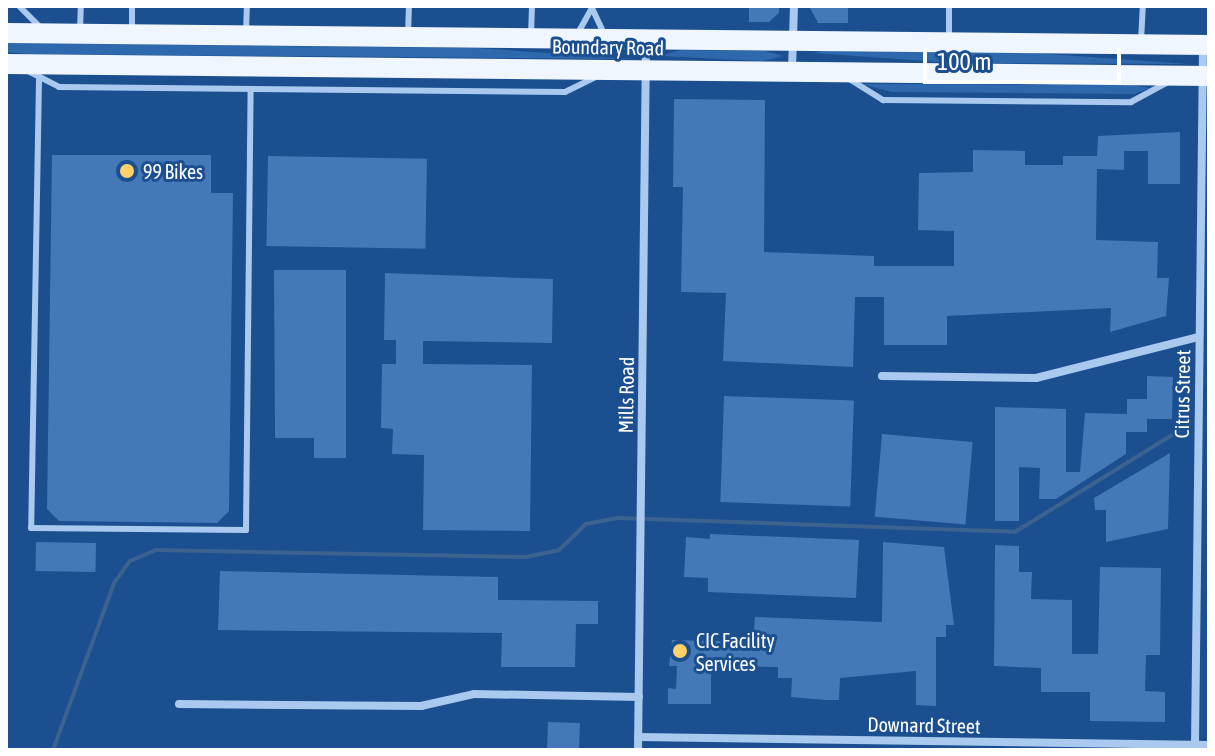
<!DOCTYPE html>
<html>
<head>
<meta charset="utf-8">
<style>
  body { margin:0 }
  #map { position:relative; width:1215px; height:756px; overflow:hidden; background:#1b4f8f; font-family:"Asap Condensed",sans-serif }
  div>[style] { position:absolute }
  .green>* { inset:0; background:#2e69ad }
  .stream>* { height:4px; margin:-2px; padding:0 2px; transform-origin:2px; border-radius:2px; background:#3c6290 }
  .building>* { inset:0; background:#4478b7; transform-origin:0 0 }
  .lane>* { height:6px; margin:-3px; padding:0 3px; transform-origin:3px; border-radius:3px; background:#a9c9ee }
  .street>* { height:8px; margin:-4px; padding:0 4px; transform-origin:4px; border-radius:4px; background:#a9c9ee }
  .primary>* { height:20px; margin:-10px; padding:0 10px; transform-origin:10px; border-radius:10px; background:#f0f6ff }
  .dots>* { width:22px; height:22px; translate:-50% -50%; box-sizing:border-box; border:4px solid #1b4f8f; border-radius:50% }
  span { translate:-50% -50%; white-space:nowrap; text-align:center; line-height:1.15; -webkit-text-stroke:6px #1b4f8f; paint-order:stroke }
  .street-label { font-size:20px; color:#fff }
  .poi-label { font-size:20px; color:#fff }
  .left { translate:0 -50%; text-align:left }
  .frame { position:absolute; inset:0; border:8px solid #fff; pointer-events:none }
  .scale { position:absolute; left:923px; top:48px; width:198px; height:36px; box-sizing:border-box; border:4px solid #fff; border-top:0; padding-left:10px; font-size:24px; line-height:28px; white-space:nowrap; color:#fff; -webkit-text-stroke:6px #1b4f8f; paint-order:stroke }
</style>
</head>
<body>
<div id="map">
  <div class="green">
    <i style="clip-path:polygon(6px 43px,477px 48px,634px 59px,28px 54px,6px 52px)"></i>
    <i style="clip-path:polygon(680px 50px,764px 51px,784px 56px,762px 61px,660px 56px)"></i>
    <i style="clip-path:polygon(822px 51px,1034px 53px,1188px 64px,953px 63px,814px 53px)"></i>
    <i style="clip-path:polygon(861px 84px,1130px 85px,1150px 88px,1134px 94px,892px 92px)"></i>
  </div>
  <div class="stream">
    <i style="left:53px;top:750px;width:178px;rotate:-69.9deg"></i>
    <i style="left:114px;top:583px;width:27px;rotate:-54deg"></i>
    <i style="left:130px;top:561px;width:28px;rotate:-23deg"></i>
    <i style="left:156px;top:550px;width:370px;rotate:1.1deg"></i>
    <i style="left:526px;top:557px;width:34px;rotate:-12deg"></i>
    <i style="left:559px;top:550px;width:37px;rotate:-44deg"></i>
    <i style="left:586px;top:524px;width:33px;rotate:-11deg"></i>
    <i style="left:618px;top:518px;width:397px;rotate:2deg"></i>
    <i style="left:1015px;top:532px;width:194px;rotate:-31.7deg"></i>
  </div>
  <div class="building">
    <i style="clip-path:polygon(749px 6px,779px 6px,779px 13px,769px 22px,749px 22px)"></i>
    <i style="clip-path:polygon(809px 6px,848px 6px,848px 23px,818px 23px)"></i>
    <i style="clip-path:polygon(674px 99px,765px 100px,764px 252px,874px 256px,874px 266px,954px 266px,954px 231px,918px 230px,919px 173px,973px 172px,973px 150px,1025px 151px,1025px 165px,1063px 165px,1063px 156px,1097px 156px,1098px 136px,1180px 132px,1180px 184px,1148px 184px,1148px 151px,1124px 151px,1124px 170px,1097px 169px,1096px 240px,1158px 242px,1157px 278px,1169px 278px,1166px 316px,1110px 332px,1111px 308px,947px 316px,947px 345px,884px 345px,884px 297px,855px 297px,853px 367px,723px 361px,726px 293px,681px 292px,683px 187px,673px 187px)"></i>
    <i style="clip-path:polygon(52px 155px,211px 155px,211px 193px,233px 193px,229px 511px,217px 523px,59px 521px,47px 509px)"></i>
    <i style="left:268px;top:156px;width:159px;height:90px;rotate:1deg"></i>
    <i style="clip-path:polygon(274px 270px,346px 270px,346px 458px,314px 458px,314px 438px,275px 438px)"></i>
    <i style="clip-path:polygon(385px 273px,553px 279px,552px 343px,423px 341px,423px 364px,532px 365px,530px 531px,423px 530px,424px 455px,392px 454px,393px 429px,381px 428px,382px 364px,396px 364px,396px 340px,384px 340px)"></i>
    <i style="clip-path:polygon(1147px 376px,1173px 377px,1172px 419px,1147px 419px,1147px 432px,1126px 432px,1126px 454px,1056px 499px,1039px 499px,1040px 468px,1019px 467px,1019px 521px,995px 521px,995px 407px,1066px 409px,1066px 472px,1080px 472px,1085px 413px,1127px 414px,1127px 399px,1147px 399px)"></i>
    <i style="left:724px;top:396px;width:130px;height:106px;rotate:2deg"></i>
    <i style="left:882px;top:434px;width:91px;height:83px;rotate:5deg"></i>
    <i style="clip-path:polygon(1170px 453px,1168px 529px,1106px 542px,1106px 510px,1095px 510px,1094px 498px)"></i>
    <i style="clip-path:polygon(710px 534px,859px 540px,856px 598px,708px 592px,708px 578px,684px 577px,686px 537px,710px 539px)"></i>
    <i style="left:36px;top:542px;width:60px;height:29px;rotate:1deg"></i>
    <i style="clip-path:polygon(883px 542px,944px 547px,954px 625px,946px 625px,946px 637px,936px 637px,936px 706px,916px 705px,916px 671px,840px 678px,839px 700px,825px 700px,791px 697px,792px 678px,778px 678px,778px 667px,711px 666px,711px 704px,668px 704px,668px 688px,676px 689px,677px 666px,669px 666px,672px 640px,753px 642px,755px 617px,882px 622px)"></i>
    <i style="clip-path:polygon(995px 545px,1019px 546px,1019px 572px,1032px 572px,1031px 599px,1072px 600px,1072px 654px,1098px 654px,1100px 567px,1161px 568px,1160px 655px,1146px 655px,1145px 691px,1165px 692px,1165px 722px,1090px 721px,1090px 692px,1041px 692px,1041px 668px,994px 666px)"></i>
    <i style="clip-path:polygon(220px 571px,498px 577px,498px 600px,598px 601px,598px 624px,576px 624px,575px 667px,501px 667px,502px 633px,218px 630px)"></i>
    <i style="left:548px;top:722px;width:32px;height:28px;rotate:2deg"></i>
  </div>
  <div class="lane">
    <i style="left:19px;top:6px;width:33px;rotate:45deg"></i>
    <i style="left:949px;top:6px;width:33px;rotate:90deg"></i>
    <i style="left:592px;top:8px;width:29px;rotate:65deg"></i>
    <i style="left:80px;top:30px;width:24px;rotate:-88deg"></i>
    <i style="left:132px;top:31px;width:25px;rotate:-90deg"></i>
    <i style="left:246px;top:32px;width:26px;rotate:-88deg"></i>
    <i style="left:578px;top:33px;width:29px;rotate:-61deg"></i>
    <i style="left:408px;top:34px;width:28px;rotate:-88deg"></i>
    <i style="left:531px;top:35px;width:29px;rotate:-88deg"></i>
    <i style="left:1141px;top:41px;width:35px;rotate:-87deg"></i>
    <i style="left:28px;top:71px;width:35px;rotate:27deg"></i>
    <i style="left:59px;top:87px;width:506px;rotate:0.57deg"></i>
    <i style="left:565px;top:92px;width:34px;rotate:-26deg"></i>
    <i style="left:846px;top:77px;width:44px;rotate:31.9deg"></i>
    <i style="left:883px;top:100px;width:248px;rotate:0.5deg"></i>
    <i style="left:1131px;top:102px;width:44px;rotate:-28.3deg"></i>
    <i style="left:39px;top:80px;width:448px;rotate:91deg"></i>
    <i style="left:31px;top:528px;width:215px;rotate:0.5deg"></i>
    <i style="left:246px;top:530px;width:441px;rotate:-89.4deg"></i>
  </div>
  <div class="street">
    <i style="left:792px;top:69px;width:63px;rotate:-88.2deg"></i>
    <i style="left:882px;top:376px;width:154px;rotate:0.7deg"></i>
    <i style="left:1036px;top:378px;width:167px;rotate:-14.2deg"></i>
    <i style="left:179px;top:704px;width:242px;rotate:0.5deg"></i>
    <i style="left:421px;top:706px;width:54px;rotate:-12.8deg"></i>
    <i style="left:474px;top:694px;width:165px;rotate:1deg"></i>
    <i style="left:638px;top:737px;width:571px;rotate:0.8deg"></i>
    <i style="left:1195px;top:744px;width:698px;rotate:-89.34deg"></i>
    <i style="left:638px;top:750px;width:709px;rotate:-89.35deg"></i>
  </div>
  <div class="primary">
    <i style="left:6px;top:33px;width:1203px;rotate:0.57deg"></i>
    <i style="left:6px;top:64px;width:1203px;rotate:0.57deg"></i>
  </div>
  <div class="dots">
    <i style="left:127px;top:171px;background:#ffd166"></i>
    <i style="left:680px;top:651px;background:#ffd166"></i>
  </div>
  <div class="street-label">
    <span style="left:608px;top:47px;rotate:1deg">Boundary Road</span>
    <span style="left:1182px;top:394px;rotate:-89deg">Citrus Street</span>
    <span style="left:626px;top:395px;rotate:-89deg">Mills Road</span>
    <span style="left:924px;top:725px;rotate:1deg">Downard Street</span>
  </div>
  <div class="poi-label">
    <span class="left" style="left:143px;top:171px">99 Bikes</span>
    <span class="left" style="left:696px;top:652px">CIC Facility<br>Services</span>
  </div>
  <div class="frame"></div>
  <div class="scale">100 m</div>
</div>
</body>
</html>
